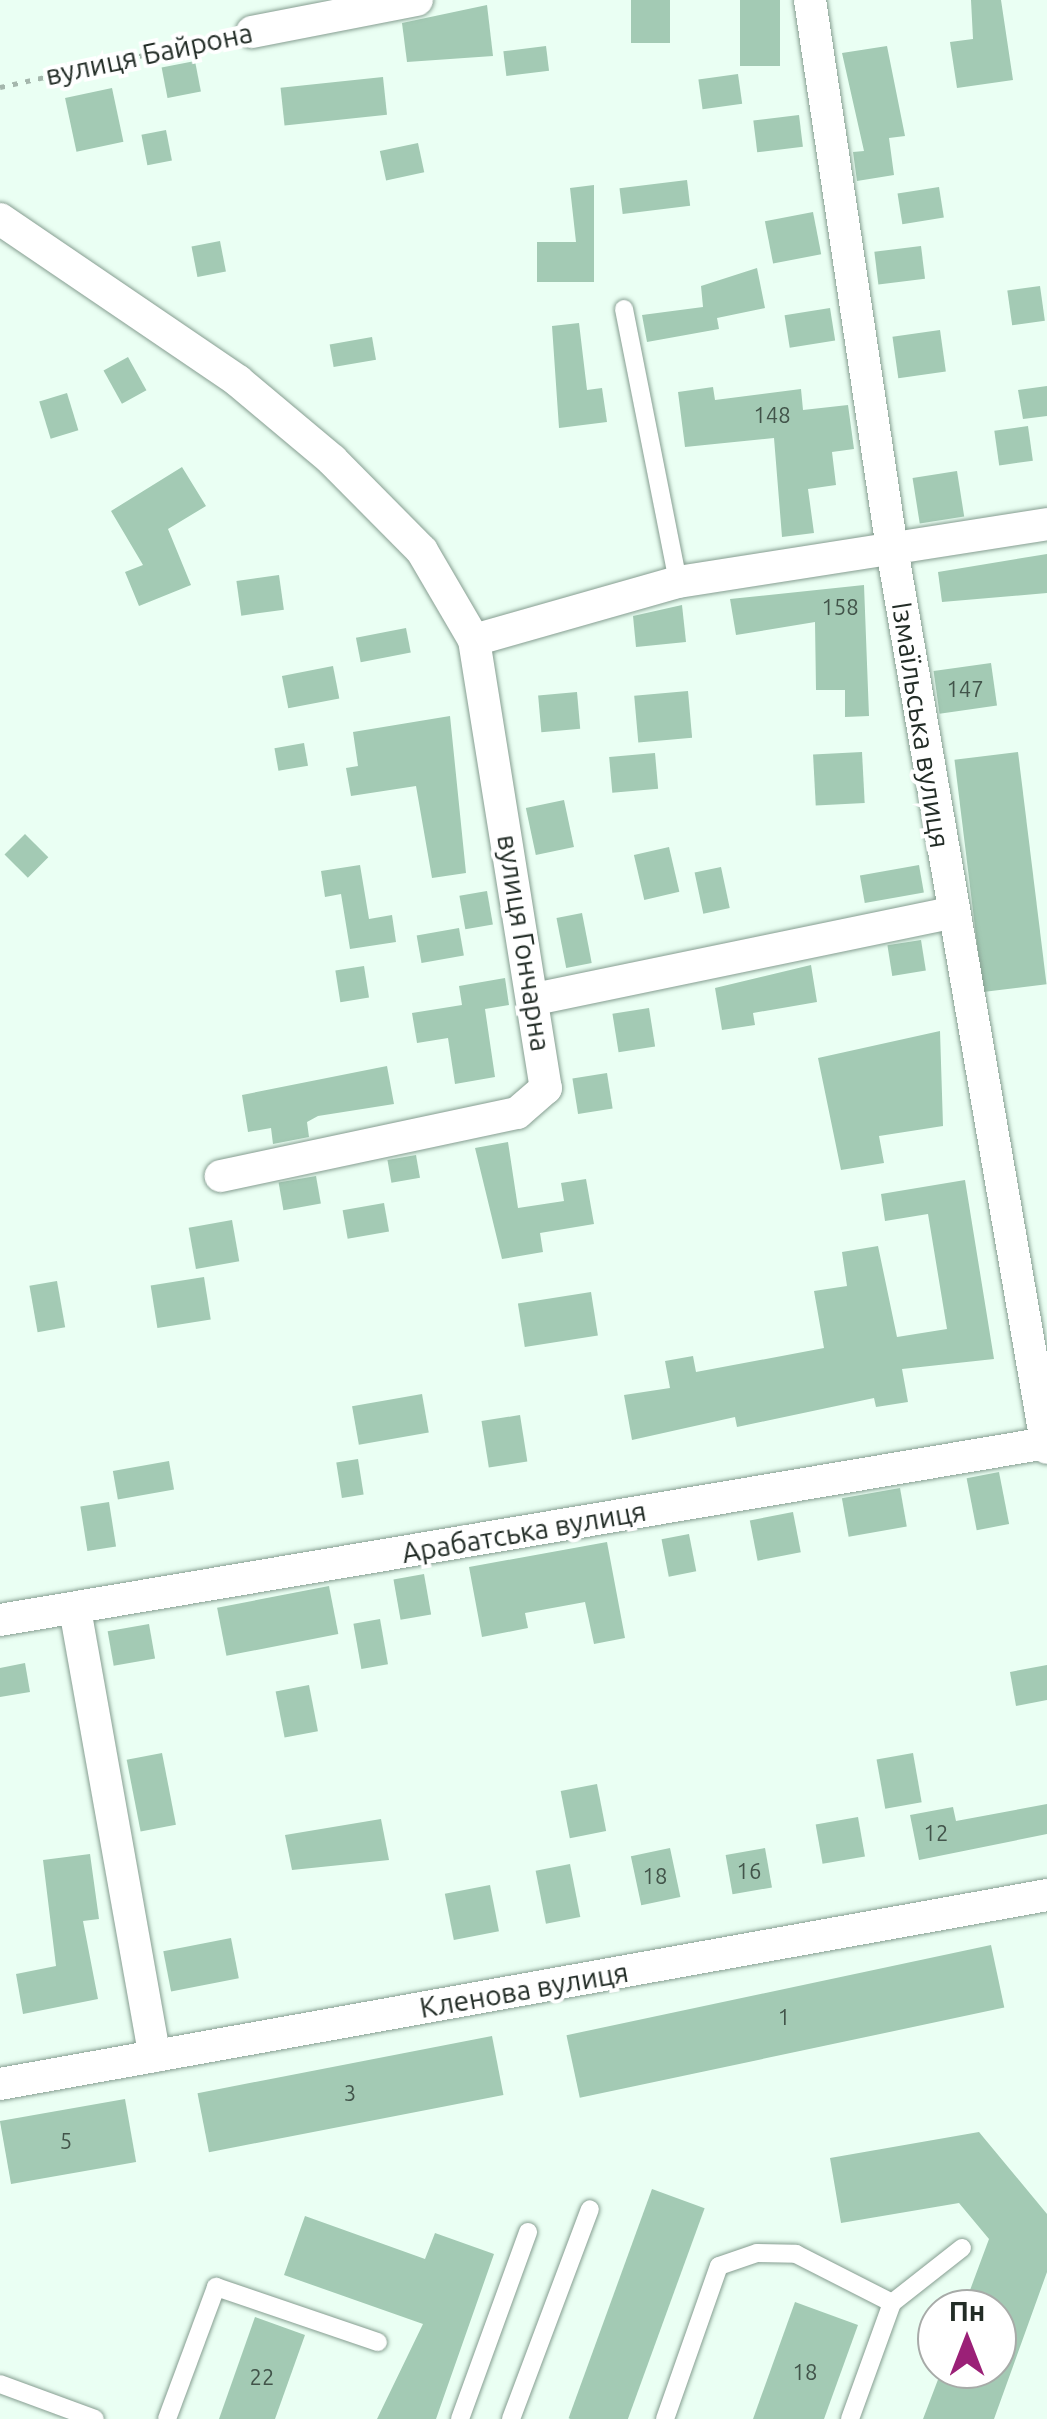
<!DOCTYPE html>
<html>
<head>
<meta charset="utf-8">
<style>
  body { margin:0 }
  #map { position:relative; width:1047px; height:2419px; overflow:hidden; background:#eafff3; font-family:Ubuntu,sans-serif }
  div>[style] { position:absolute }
  .building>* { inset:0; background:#a3cab4; transform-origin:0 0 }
  .path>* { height:5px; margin-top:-2.5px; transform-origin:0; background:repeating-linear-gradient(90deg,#a5b7ad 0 5px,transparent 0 13px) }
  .roads { filter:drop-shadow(0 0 2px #869e91) drop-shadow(0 0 2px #869e91) }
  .lane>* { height:18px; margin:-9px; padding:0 9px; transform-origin:9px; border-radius:9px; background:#fff }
  .street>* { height:32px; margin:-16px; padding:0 16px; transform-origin:16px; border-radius:16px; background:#fff }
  span { translate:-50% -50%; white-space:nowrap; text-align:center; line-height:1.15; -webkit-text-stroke:8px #fff; paint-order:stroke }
  .number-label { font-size:22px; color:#42544a }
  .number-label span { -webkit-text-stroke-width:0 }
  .street-label { font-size:28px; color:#222c26 }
  .north { position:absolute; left:917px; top:2289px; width:100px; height:100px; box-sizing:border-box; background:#fff; border:2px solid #a7aba8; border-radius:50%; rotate:0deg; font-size:28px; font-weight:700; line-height:40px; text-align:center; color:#222c26 }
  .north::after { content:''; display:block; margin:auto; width:35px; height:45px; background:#9b2077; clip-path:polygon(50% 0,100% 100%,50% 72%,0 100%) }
</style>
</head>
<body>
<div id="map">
  <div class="building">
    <i style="left:631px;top:0;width:39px;height:43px"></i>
    <i style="left:740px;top:0;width:40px;height:66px"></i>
    <i style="clip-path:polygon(971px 0,1001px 0,1013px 80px,957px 88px,950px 42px,973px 39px)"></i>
    <i style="clip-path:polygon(487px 5px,493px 56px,407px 62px,402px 23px)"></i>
    <i style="left:546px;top:46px;width:25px;height:43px;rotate:83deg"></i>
    <i style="clip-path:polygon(887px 46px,905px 136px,889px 138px,894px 175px,857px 181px,853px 152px,864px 151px,842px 53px)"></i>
    <i style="left:195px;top:61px;width:31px;height:34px;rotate:79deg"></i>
    <i style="left:738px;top:74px;width:30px;height:40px;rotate:82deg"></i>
    <i style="left:383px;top:77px;width:38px;height:103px;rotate:84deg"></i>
    <i style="left:112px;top:88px;width:55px;height:48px;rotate:78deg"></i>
    <i style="left:799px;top:115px;width:32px;height:46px;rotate:83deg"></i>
    <i style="left:166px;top:130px;width:31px;height:25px;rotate:79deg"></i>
    <i style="left:418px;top:143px;width:30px;height:39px;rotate:78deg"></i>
    <i style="left:687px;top:180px;width:26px;height:68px;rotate:83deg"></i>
    <i style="clip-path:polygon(594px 185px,594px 282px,537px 282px,537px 242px,576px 242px,570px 188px)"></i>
    <i style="left:939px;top:187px;width:31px;height:42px;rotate:81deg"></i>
    <i style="left:813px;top:212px;width:43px;height:49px;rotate:79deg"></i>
    <i style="left:220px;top:241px;width:31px;height:29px;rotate:79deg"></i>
    <i style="left:921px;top:246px;width:33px;height:47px;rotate:83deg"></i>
    <i style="clip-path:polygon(757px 268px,765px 308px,717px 318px,719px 329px,647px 342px,642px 315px,703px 307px,701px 286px)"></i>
    <i style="left:1040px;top:286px;width:35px;height:33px;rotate:82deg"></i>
    <i style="left:830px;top:308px;width:33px;height:46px;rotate:81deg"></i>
    <i style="clip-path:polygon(579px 323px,587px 390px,602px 388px,607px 422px,559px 428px,552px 326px)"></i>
    <i style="left:940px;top:330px;width:42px;height:48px;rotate:82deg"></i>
    <i style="left:372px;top:337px;width:23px;height:43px;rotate:80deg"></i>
    <i style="left:128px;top:357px;width:38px;height:28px;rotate:61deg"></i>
    <i style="clip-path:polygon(1047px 386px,1047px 416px,1023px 419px,1018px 390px)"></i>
    <i style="clip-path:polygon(713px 387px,715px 400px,801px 389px,803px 410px,848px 405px,854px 449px,832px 452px,836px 485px,808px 489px,814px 533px,782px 537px,774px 438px,685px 447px,678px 392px)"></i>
    <i style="left:67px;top:393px;width:39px;height:29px;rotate:73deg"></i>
    <i style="left:1028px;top:426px;width:35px;height:34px;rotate:82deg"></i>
    <i style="clip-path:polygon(182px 467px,206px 506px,168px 529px,191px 585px,139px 606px,125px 572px,143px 565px,111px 511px)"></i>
    <i style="left:957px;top:471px;width:46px;height:45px;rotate:81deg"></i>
    <i style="clip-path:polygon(1047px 554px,1047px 593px,942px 602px,938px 572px)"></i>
    <i style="left:279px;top:575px;width:35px;height:43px;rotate:82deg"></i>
    <i style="clip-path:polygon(864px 585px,869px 716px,845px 717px,845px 690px,816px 690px,815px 622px,736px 635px,730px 599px)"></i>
    <i style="clip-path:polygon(682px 605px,686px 642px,636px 647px,633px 616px)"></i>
    <i style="left:406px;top:628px;width:25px;height:51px;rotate:79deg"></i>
    <i style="left:991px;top:663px;width:43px;height:58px;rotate:82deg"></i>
    <i style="left:333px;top:666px;width:33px;height:52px;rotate:79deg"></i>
    <i style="left:688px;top:691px;width:47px;height:54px;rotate:85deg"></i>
    <i style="left:577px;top:692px;width:37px;height:39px;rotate:85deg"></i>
    <i style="clip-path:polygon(450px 716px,466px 873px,432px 878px,416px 786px,351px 796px,346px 768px,358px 766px,353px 732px)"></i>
    <i style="left:304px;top:743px;width:23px;height:30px;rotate:80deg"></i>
    <i style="left:862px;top:752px;width:51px;height:49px;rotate:87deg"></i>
    <i style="left:1018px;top:752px;width:234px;height:64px;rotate:83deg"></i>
    <i style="left:655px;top:753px;width:36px;height:46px;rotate:85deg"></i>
    <i style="left:564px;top:800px;width:48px;height:39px;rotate:78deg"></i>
    <i style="left:25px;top:834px;width:33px;height:29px;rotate:45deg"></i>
    <i style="left:669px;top:847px;width:46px;height:36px;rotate:77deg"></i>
    <i style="clip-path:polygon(360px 865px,369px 919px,392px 915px,396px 942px,350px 949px,341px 894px,325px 897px,321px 871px)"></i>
    <i style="left:919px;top:865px;width:28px;height:60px;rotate:80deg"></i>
    <i style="left:721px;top:867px;width:42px;height:27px;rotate:78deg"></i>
    <i style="left:487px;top:891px;width:34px;height:28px;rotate:80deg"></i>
    <i style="left:582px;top:913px;width:51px;height:26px;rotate:79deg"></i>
    <i style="left:459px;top:928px;width:28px;height:43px;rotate:80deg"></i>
    <i style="left:921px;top:940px;width:31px;height:34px;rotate:81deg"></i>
    <i style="clip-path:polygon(811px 965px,817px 1002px,753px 1013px,755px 1025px,722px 1030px,715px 988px)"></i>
    <i style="left:364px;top:966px;width:32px;height:29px;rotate:81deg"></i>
    <i style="clip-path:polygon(505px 978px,509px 1005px,485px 1009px,495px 1077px,455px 1084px,448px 1038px,417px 1043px,412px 1013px,462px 1005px,459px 986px)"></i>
    <i style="left:649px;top:1008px;width:39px;height:37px;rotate:81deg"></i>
    <i style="clip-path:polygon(940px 1031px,943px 1126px,879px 1136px,884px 1163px,841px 1170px,818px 1058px)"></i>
    <i style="clip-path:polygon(387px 1066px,394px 1104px,318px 1116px,307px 1122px,309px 1137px,273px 1144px,271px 1128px,248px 1132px,242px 1095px)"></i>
    <i style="left:607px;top:1073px;width:36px;height:35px;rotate:81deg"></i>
    <i style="clip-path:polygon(508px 1142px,518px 1208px,564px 1201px,561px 1183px,586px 1179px,594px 1224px,540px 1233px,543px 1252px,502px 1259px,475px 1148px)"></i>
    <i style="left:416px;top:1155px;width:23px;height:29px;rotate:80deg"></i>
    <i style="left:316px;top:1176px;width:28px;height:38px;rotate:80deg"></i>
    <i style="clip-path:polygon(965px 1180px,994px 1359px,902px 1369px,908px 1402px,876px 1407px,874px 1398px,737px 1427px,735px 1417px,632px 1440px,624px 1395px,670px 1388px,665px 1361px,693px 1356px,696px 1372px,824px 1348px,814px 1291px,847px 1286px,842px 1252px,878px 1246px,897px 1337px,947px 1329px,928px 1214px,885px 1221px,881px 1194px)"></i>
    <i style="left:384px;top:1203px;width:29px;height:42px;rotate:80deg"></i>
    <i style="left:232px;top:1220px;width:42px;height:44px;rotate:80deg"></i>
    <i style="left:204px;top:1277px;width:43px;height:54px;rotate:81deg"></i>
    <i style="left:57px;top:1281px;width:47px;height:28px;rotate:80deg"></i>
    <i style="left:591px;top:1292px;width:44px;height:74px;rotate:81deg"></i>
    <i style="left:422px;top:1394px;width:39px;height:71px;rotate:80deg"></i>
    <i style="left:520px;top:1415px;width:47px;height:39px;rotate:81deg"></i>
    <i style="left:358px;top:1459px;width:36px;height:22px;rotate:81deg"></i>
    <i style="left:169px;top:1461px;width:29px;height:57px;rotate:80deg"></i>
    <i style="left:999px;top:1472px;width:53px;height:33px;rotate:79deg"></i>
    <i style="left:900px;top:1488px;width:39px;height:59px;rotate:80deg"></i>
    <i style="left:109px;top:1502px;width:45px;height:29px;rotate:81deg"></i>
    <i style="left:793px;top:1512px;width:41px;height:44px;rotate:79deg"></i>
    <i style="left:689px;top:1534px;width:38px;height:28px;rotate:79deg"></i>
    <i style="clip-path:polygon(607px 1542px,625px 1638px,594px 1644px,585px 1602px,525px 1613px,528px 1628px,482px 1637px,469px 1567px)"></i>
    <i style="left:424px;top:1574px;width:41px;height:31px;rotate:80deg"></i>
    <i style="left:329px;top:1586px;width:49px;height:114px;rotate:79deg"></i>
    <i style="left:380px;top:1619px;width:46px;height:27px;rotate:80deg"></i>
    <i style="left:149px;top:1624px;width:35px;height:42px;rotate:80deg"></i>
    <i style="clip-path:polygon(25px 1663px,30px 1692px,0 1697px,0 1668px)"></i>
    <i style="clip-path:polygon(1047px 1665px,1047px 1700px,1016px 1706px,1010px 1672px)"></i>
    <i style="left:309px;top:1685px;width:47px;height:34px;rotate:79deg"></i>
    <i style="left:162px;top:1753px;width:73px;height:36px;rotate:79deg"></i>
    <i style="left:913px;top:1753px;width:50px;height:37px;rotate:80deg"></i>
    <i style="left:597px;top:1784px;width:48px;height:37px;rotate:79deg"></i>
    <i style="clip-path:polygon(1047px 1804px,1047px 1834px,919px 1860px,910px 1815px,953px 1807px,956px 1821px)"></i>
    <i style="left:858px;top:1817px;width:40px;height:43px;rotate:80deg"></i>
    <i style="clip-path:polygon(381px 1819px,389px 1860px,292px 1870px,285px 1835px)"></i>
    <i style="left:670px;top:1848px;width:50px;height:40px;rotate:78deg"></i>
    <i style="left:765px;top:1848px;width:40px;height:40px;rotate:80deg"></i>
    <i style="clip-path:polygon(90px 1854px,99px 1919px,83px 1921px,98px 1999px,23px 2014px,16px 1974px,56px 1966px,43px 1860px)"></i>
    <i style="left:570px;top:1864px;width:54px;height:35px;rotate:79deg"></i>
    <i style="left:490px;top:1885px;width:47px;height:46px;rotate:79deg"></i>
    <i style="left:231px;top:1938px;width:41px;height:69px;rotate:79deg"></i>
    <i style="left:991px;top:1945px;width:64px;height:434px;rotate:78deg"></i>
    <i style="left:492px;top:2036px;width:60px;height:300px;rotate:79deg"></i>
    <i style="left:125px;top:2099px;width:64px;height:127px;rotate:80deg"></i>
    <i style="clip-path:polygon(979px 2132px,1047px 2214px,1047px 2272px,994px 2419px,923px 2419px,942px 2369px,997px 2369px,997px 2309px,963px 2309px,989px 2239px,959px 2203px,841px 2223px,830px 2158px)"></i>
    <i style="left:652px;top:2189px;width:56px;height:244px;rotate:20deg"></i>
    <i style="clip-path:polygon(305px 2216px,425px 2259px,435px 2233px,494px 2254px,436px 2419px,377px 2419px,423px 2324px,284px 2275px)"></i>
    <i style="clip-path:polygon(795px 2302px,858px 2325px,824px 2419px,753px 2419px)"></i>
    <i style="clip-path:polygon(255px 2317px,305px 2335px,275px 2419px,219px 2419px)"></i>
  </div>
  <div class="path">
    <i style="left:0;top:87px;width:230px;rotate:-12.6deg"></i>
  </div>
  <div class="roads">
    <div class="lane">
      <i style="left:624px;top:309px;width:278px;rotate:78.8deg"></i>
      <i style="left:0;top:2384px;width:101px;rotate:20.2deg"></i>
      <i style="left:167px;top:2419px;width:141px;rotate:-69.6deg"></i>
      <i style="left:216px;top:2287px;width:171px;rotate:18.8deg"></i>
      <i style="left:460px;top:2419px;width:199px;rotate:-70deg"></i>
      <i style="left:511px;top:2419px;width:224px;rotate:-69.4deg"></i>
      <i style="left:665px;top:2419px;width:162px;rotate:-70.6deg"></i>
      <i style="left:719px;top:2266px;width:40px;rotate:-18.9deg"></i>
      <i style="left:757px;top:2253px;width:39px;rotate:1deg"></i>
      <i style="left:796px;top:2254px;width:108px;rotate:27deg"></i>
      <i style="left:850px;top:2419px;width:123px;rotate:-70.1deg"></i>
      <i style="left:892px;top:2303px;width:89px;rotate:-38.2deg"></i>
    </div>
    <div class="street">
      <i style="left:810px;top:0;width:555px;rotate:81.5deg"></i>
      <i style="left:892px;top:549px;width:912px;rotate:80.22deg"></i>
      <i style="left:252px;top:32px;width:168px;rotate:-11deg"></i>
      <i style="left:0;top:219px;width:288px;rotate:34.2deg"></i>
      <i style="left:238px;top:381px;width:123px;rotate:40deg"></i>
      <i style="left:332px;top:460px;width:128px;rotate:45.3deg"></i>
      <i style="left:422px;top:551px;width:103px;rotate:59.7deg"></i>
      <i style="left:474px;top:640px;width:454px;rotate:80.9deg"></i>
      <i style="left:546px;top:1088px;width:38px;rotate:139deg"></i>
      <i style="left:517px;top:1113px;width:303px;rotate:168deg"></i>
      <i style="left:474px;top:640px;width:212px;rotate:-15.9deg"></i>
      <i style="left:678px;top:582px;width:374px;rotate:-8.9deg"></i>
      <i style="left:535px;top:999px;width:426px;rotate:-11.7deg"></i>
      <i style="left:75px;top:1609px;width:454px;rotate:79.9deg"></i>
      <i style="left:0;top:1620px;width:1062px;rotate:-9.6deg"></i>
      <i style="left:0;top:2084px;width:1064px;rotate:-10.23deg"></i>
    </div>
  </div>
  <div class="number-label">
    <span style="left:772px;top:415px">148</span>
    <span style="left:840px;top:607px">158</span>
    <span style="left:965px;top:689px">147</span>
    <span style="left:936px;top:1833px">12</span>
    <span style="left:749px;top:1871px">16</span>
    <span style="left:655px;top:1876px">18</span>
    <span style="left:784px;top:2017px">1</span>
    <span style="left:350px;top:2093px">3</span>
    <span style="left:66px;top:2141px">5</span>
    <span style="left:805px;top:2372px">18</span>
    <span style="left:262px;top:2377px">22</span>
  </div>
  <div class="street-label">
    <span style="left:149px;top:54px;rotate:-12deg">вулиця Байрона</span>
    <span style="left:921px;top:725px;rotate:81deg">Ізмаїльська вулиця</span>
    <span style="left:524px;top:943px;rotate:81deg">вулиця Гончарна</span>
    <span style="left:524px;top:1532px;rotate:-10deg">Арабатська вулиця</span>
    <span style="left:524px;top:1990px;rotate:-10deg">Кленова вулиця</span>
  </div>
  <div class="north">Пн</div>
</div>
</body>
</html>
